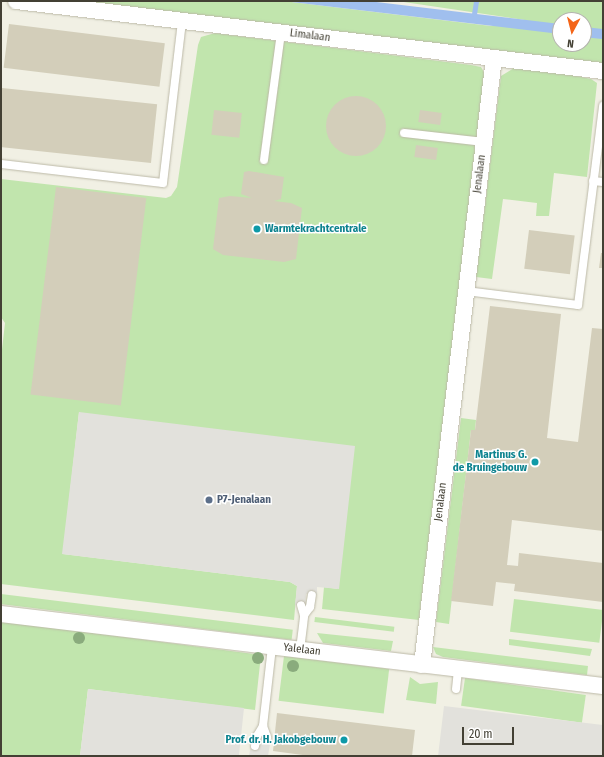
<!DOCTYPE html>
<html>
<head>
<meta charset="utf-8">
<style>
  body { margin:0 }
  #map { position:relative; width:604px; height:757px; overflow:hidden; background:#f1f0e4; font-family:"Fira Sans Condensed",sans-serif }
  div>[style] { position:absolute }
  .green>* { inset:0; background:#c1e5ad; transform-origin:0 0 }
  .parking>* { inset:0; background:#e2e1dc }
  .water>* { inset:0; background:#a0bfee; transform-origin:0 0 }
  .stream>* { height:5px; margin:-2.5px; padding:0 2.5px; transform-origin:2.5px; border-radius:2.5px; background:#a0bfee }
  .building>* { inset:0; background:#d3ceba; transform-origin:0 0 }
  .round { border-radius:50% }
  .roads { filter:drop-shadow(0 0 1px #bcb9a7) drop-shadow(0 0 1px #bcb9a7) }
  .service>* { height:8px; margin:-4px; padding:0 4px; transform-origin:4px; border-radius:4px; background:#fff }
  .minor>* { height:16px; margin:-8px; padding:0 8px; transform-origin:8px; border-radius:8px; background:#fff }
  .trees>* { width:12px; height:12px; margin:-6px; border-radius:50%; background:#8aab7d }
  .dots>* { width:11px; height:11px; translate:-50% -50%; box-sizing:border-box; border:2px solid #fff; border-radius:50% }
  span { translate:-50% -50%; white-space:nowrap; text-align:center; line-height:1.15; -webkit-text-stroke:3px #fff; paint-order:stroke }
  .street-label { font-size:11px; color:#434034 }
  .culture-label { font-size:11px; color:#0d838f; font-weight:700 }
  .left { translate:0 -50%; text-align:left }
  .right { translate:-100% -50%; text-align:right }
  .service-label { font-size:11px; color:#4e5e75; font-weight:700 }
  .frame { position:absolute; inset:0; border:2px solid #434034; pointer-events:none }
  .north { position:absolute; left:552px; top:12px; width:40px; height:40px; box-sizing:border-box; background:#fff; border:1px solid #b4b3ae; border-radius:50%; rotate:187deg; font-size:11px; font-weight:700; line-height:16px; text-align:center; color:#434034 }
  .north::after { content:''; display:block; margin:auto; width:14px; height:18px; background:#f46518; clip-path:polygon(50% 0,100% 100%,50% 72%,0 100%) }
  .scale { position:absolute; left:462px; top:727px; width:52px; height:18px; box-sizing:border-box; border:2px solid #434034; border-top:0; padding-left:5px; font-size:12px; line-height:14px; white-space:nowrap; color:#434034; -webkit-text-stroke:3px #fff; paint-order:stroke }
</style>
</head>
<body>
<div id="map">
  <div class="green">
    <i style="clip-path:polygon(evenodd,82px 1px,283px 1px,491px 26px,525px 20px,397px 1px,603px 1px,603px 65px,82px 1px,560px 20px,584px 20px,584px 44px,560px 44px,560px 20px)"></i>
    <i style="clip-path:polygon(215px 33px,471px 65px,481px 67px,485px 74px,419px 620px,322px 609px,324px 587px,338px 589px,79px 412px,63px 554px,290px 582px,297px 586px,294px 620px,1px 584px,1px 358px,5px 323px,1px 317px,1px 179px,166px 198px,171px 196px,177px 187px,198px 45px,201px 37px)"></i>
    <i style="clip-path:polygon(514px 68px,567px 74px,591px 79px,597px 83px,587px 177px,554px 173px,549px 216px,536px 216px,537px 203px,503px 199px,492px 279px,476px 277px,501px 76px)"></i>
    <i style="clip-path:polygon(461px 418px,476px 420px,475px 430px,471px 430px,449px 624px,436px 622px)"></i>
    <i style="left:1px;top:594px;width:294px;height:10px;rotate:7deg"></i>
    <i style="left:514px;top:599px;width:90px;height:33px;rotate:7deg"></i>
    <i style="left:315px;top:617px;width:80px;height:5px;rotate:7deg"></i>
    <i style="clip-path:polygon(1px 621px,261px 655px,255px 710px,88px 689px,80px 756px,1px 756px)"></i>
    <i style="clip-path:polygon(317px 633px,393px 641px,391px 651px,323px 643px)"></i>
    <i style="clip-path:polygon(509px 639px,592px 649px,590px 656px,509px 645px)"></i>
    <i style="clip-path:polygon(433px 647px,588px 666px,587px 675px,443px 657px,436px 654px)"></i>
    <i style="left:284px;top:656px;width:106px;height:45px;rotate:7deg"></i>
    <i style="clip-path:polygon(410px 677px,420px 684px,438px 682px,436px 704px,406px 700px)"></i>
    <i style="left:465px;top:678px;width:122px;height:28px;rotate:8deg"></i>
  </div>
  <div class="parking">
    <i style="clip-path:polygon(79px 412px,355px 446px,339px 589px,317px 587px,317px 595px,306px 594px,305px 606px,295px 605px,297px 586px,290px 582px,62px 554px)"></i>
    <i style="clip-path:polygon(88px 689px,244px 708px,239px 755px,245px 756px,80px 756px)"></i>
    <i style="clip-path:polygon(444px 706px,603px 725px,603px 756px,438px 756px)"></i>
    <i style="clip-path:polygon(261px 737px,271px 738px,268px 756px,249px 756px,251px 745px,259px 746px)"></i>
  </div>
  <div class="water">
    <i style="clip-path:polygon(283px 1px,368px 1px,560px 24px,560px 34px)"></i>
    <i style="left:584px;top:27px;width:19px;height:10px;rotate:6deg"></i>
  </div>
  <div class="stream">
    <i style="left:474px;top:14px;width:13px;rotate:-81deg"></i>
  </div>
  <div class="building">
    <i style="left:9px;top:24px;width:157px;height:44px;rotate:7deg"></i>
    <i style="left:2px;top:88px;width:156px;height:59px;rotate:6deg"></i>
    <i class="round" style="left:326px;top:96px;width:60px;height:60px"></i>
    <i style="left:214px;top:110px;width:28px;height:25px;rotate:6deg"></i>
    <i style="left:420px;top:110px;width:22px;height:12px;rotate:8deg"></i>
    <i style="left:416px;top:145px;width:22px;height:12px;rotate:8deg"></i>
    <i style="clip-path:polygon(249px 171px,284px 177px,281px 199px,274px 201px,291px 203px,302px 208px,296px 259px,284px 262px,223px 255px,213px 249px,219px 198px,230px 196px,252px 198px,241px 194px,244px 172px)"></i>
    <i style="left:56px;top:187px;width:91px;height:209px;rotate:7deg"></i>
    <i style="left:529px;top:230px;width:46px;height:39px;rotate:7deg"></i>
    <i style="clip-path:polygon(601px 253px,603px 253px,603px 268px,599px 268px)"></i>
    <i style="clip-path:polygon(490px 306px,561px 314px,547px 438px,578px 442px,592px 328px,603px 329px,603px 531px,512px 520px,507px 565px,518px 566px,519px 553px,603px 563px,603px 602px,514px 591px,515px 584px,496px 582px,493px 606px,451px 601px,471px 430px,475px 430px)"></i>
    <i style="clip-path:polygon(277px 713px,415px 730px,412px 756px,310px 756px,273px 751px)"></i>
  </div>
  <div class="roads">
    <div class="service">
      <i style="left:404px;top:133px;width:81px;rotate:6.4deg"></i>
      <i style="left:264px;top:160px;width:128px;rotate:-82.4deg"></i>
      <i style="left:1px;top:164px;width:163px;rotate:6.7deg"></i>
      <i style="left:163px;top:183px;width:163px;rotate:-83.3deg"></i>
      <i style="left:593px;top:181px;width:10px;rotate:6deg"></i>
      <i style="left:466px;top:291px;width:113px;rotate:7.1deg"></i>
      <i style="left:578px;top:305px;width:201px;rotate:-82.8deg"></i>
      <i style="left:304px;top:615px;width:10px;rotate:-53deg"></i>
      <i style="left:310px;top:607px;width:12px;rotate:-81deg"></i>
      <i style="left:300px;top:650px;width:35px;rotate:-83deg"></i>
      <i style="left:304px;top:615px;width:10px;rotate:-107deg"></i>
      <i style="left:456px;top:689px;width:20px;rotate:-84deg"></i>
      <i style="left:263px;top:726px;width:12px;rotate:70deg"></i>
      <i style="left:255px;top:746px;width:10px;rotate:-79deg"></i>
      <i style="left:257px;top:736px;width:12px;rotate:-59deg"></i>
      <i style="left:263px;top:726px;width:80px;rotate:-83.5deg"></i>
    </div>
    <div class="minor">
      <i style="left:16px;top:1px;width:591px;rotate:6.8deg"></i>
      <i style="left:1px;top:614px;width:606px;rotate:6.82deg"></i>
      <i style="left:422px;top:665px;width:611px;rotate:-83.24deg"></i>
    </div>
  </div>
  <div class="trees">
    <i style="left:79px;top:638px"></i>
    <i style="left:258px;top:658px"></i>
    <i style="left:293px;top:666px"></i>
  </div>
  <div class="dots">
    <i style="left:257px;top:229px;background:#0f9aa8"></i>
    <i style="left:535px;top:462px;background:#0f9aa8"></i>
    <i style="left:209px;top:500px;background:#5c6f8a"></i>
    <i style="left:344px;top:740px;background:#0f9aa8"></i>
  </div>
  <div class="street-label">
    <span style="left:310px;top:36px;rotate:7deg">Limalaan</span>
    <span style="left:480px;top:174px;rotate:-83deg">Jenalaan</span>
    <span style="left:441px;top:502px;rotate:-83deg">Jenalaan</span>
    <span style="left:302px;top:650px;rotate:7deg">Yalelaan</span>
  </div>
  <div class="culture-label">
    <span class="left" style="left:265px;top:229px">Warmtekrachtcentrale</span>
    <span class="right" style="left:527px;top:462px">Martinus G.<br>de Bruingebouw</span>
    <span class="right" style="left:336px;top:740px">Prof. dr. H. Jakobgebouw</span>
  </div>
  <div class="service-label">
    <span class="left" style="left:217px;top:500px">P7-Jenalaan</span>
  </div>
  <div class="frame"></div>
  <div class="north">N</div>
  <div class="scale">20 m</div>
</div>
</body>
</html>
